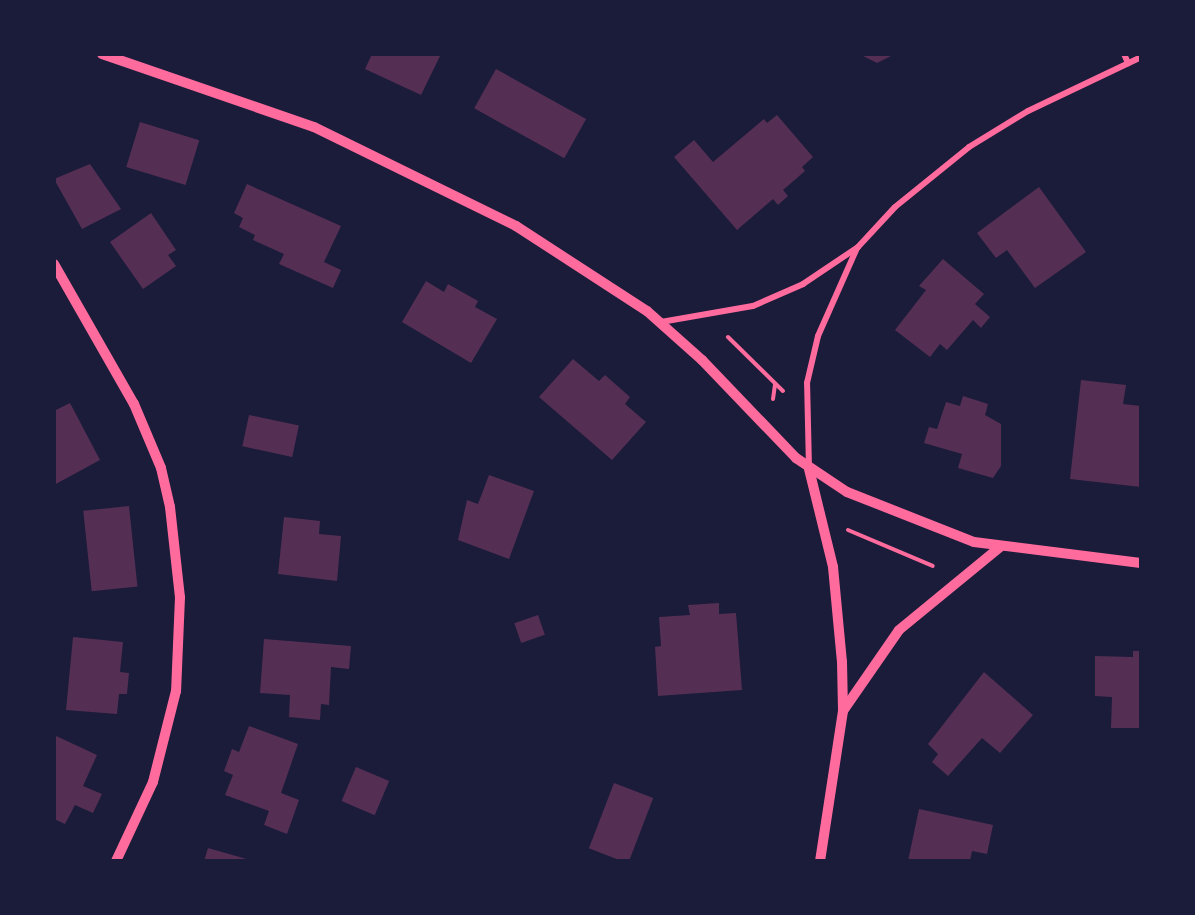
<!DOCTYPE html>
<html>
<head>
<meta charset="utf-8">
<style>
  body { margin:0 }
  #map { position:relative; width:1195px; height:915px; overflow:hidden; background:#1b1b3a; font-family:"Noto Sans",sans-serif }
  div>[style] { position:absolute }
  .building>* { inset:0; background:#542f53; transform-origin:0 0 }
  .path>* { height:4px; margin:-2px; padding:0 2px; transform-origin:2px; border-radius:2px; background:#ff6b9d }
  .minor>* { height:6px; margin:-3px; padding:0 3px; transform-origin:3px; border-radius:3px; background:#ff6b9d }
  .tertiary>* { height:10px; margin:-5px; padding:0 5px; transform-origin:5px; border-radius:5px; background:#ff6b9d }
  span { translate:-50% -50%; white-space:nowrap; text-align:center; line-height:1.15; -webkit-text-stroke:6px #1b1b3a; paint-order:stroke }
  .frame { position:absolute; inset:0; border:56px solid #1b1b3a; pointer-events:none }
</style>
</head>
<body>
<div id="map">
  <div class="building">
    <i style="clip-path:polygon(372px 54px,441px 54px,421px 95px,365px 69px)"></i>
    <i style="clip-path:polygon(859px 54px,924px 54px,893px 55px,877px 63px)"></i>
    <i style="left:496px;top:69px;width:103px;height:45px;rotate:29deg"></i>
    <i style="clip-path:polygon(777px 115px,813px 157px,802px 167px,805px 171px,783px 190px,788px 196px,778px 205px,773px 199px,737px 230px,674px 157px,694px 140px,713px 162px,764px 119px,767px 123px)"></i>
    <i style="left:140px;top:122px;width:62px;height:47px;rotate:17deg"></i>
    <i style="clip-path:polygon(90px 164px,121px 209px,82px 229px,54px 179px)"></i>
    <i style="clip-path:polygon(247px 184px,341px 226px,324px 262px,341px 270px,333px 288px,279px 264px,284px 254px,253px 240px,255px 235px,239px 227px,243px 218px,234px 213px)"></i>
    <i style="clip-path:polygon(1039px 187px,1086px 252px,1035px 288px,1007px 250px,996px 258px,977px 233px)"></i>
    <i style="clip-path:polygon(151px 213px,176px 250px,168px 255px,176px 266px,143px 289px,110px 242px)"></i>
    <i style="clip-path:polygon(943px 259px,984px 294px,975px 304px,990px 317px,981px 328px,973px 320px,947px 350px,940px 344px,930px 357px,895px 330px,926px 290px,919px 286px)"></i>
    <i style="clip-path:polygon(426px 281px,444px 292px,448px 284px,478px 301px,475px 307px,497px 319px,471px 363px,402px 322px)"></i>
    <i style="clip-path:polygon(573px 359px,599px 381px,605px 375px,630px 397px,625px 404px,646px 422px,612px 460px,539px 397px)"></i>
    <i style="clip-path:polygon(1081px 380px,1126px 385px,1123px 404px,1141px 406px,1141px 487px,1070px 479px)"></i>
    <i style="clip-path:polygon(963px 396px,988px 404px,985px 415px,1001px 424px,1001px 466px,993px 478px,958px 468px,962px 454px,924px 443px,929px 427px,937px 429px,946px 402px,960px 406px)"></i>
    <i style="clip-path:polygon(70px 403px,100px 460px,54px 485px,54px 411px)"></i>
    <i style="left:249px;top:415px;width:51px;height:32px;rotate:12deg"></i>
    <i style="clip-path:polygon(489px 475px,534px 491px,509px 559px,458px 540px,467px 500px,478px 504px)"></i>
    <i style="left:129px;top:506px;width:81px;height:46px;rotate:84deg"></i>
    <i style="clip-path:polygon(284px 517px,320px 521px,319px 534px,341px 536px,337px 581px,278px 574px)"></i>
    <i style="clip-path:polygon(719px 603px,719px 614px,736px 613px,742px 690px,658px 696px,655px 647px,661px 646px,659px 617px,690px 615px,688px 605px)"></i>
    <i style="left:538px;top:615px;width:21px;height:25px;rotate:71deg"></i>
    <i style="clip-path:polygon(73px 637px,123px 642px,120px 672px,129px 673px,127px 694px,119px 694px,117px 714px,66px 710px)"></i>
    <i style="clip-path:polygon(264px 639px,351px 646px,349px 669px,331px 667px,329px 705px,321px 704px,320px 720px,289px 717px,290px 695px,260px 693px)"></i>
    <i style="clip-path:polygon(1133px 651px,1141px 651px,1141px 728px,1111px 728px,1112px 697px,1095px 696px,1095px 656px,1133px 657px)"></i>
    <i style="clip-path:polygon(984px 672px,1033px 715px,1000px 753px,982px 738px,948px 776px,932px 762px,938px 754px,928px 744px)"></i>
    <i style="clip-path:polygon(249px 726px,298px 744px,281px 793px,299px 800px,287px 834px,264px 825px,269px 811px,225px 795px,233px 775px,224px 771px,232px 749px,239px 752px)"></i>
    <i style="clip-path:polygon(54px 735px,97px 755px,83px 786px,102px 794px,93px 813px,75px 805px,65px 824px,54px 819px)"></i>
    <i style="left:356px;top:767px;width:36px;height:37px;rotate:23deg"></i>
    <i style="left:614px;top:783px;width:42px;height:70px;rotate:21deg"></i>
    <i style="clip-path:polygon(919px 809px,993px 825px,987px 854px,972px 851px,970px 861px,908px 861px)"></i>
    <i style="clip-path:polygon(208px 848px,250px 860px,250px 861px,204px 861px)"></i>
  </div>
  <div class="path">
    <i style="left:728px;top:337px;width:77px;rotate:44.5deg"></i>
    <i style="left:773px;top:399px;width:15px;rotate:-82deg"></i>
    <i style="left:848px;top:530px;width:92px;rotate:23deg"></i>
  </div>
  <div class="minor">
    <i style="left:1124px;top:54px;width:10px;rotate:66deg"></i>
    <i style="left:661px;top:322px;width:93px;rotate:-9.9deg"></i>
    <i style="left:753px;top:306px;width:55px;rotate:-23.7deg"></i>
    <i style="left:803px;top:284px;width:66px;rotate:-33.9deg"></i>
    <i style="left:858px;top:247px;width:54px;rotate:-47.2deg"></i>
    <i style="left:895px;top:207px;width:95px;rotate:-39deg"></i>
    <i style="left:969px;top:147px;width:69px;rotate:-31.4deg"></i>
    <i style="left:1028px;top:111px;width:125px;rotate:-25.5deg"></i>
    <i style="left:809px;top:468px;width:85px;rotate:-91.3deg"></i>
    <i style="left:807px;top:383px;width:48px;rotate:-76.8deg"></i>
    <i style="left:818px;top:336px;width:96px;rotate:-66.1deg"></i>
  </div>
  <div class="tertiary">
    <i style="left:102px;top:54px;width:224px;rotate:19deg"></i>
    <i style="left:314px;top:127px;width:225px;rotate:26.1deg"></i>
    <i style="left:516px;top:226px;width:156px;rotate:33deg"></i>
    <i style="left:647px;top:311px;width:74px;rotate:41.7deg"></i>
    <i style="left:702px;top:360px;width:136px;rotate:46.2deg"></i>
    <i style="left:796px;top:458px;width:61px;rotate:33.7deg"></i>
    <i style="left:847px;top:492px;width:136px;rotate:21.5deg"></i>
    <i style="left:974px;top:542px;width:168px;rotate:7.2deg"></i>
    <i style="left:54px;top:264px;width:161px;rotate:60.3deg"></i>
    <i style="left:134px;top:404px;width:69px;rotate:67.1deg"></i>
    <i style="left:161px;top:468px;width:40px;rotate:77deg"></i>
    <i style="left:170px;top:507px;width:91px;rotate:83.7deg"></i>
    <i style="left:180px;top:597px;width:94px;rotate:92.4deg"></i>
    <i style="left:176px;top:691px;width:94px;rotate:104.2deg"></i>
    <i style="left:153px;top:782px;width:87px;rotate:115.1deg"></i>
    <i style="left:809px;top:469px;width:101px;rotate:76.2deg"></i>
    <i style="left:833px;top:567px;width:95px;rotate:84.6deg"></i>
    <i style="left:842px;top:662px;width:49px;rotate:88.8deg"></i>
    <i style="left:843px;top:711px;width:152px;rotate:98.7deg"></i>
    <i style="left:843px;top:711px;width:98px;rotate:-55.3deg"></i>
    <i style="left:899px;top:630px;width:131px;rotate:-39.4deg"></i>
  </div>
  <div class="frame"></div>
</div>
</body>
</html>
